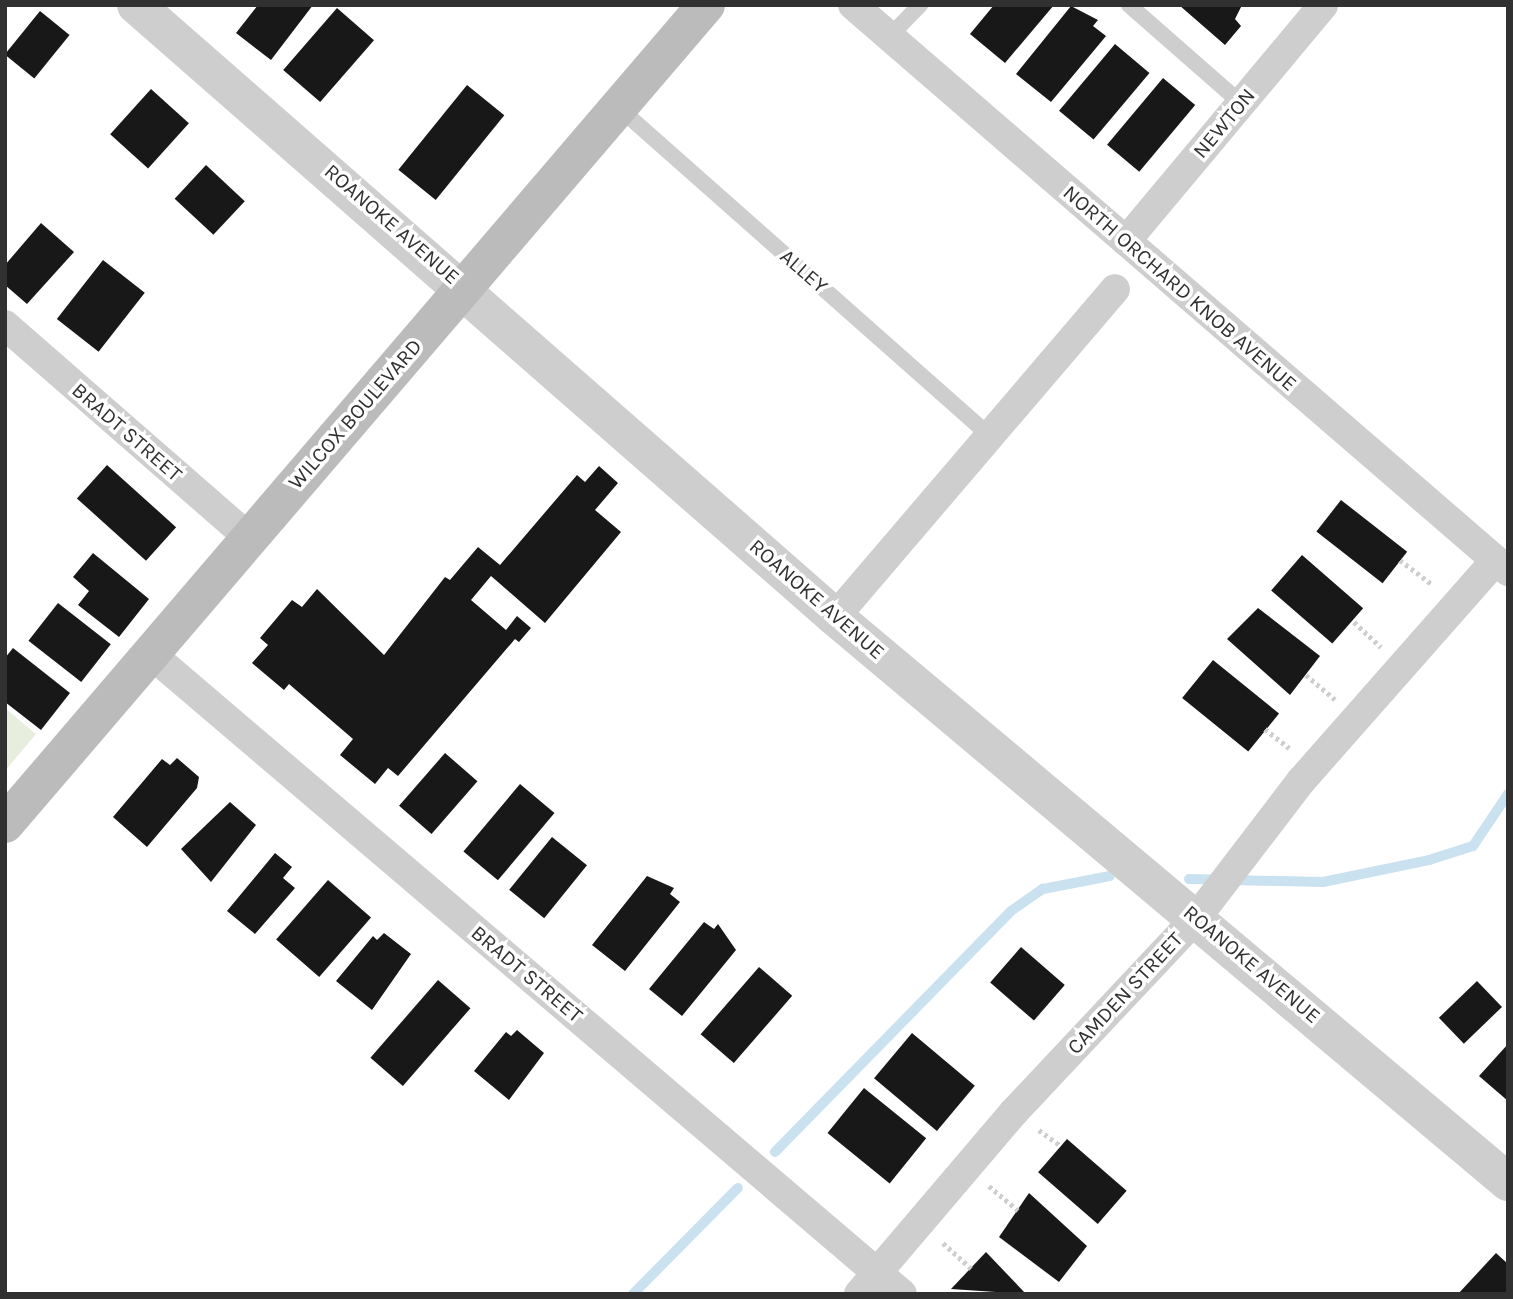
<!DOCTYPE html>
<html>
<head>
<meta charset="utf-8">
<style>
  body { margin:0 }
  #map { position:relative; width:1513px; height:1299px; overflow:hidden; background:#fff; font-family:Karla,sans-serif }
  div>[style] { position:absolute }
  .green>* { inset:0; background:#e7eede }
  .stream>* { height:10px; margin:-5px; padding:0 5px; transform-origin:5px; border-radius:5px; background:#cae1ef }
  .building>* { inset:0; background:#181818; transform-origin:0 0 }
  .path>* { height:4.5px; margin-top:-2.25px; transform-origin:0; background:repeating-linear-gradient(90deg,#cecece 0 3.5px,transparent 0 7px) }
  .service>* { height:16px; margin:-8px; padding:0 8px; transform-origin:8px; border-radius:8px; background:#cecece }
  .minor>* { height:30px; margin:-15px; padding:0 15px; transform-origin:15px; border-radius:15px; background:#cecece }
  .tertiary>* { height:38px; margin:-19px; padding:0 19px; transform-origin:19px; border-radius:19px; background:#cecece }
  .secondary>* { height:38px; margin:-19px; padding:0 19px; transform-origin:19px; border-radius:19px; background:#bbb }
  span { translate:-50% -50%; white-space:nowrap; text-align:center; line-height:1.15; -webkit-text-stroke:7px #fff; paint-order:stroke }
  .street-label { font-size:21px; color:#313131 }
  .frame { position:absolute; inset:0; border:7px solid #313131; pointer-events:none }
</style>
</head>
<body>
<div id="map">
  <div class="green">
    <i style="clip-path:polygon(5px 708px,36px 734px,5px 771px)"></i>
  </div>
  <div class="stream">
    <i style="left:1189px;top:879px;width:134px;rotate:1.3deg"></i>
    <i style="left:1323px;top:882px;width:108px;rotate:-11.7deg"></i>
    <i style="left:1429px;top:860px;width:46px;rotate:-17.7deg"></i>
    <i style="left:1473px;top:846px;width:63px;rotate:-56.1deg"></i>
    <i style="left:775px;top:1152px;width:337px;rotate:-45.6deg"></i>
    <i style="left:1011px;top:911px;width:39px;rotate:-35deg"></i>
    <i style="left:1043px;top:889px;width:68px;rotate:-11deg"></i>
    <i style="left:633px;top:1294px;width:149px;rotate:-45.3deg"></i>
  </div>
  <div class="building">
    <i style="clip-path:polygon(258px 5px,313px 5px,271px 60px,236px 33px)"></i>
    <i style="clip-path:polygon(994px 5px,1054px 5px,1005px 63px,970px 34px)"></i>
    <i style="clip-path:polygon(1179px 5px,1242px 5px,1235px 19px,1241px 26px,1225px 45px)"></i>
    <i style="clip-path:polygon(1071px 6px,1098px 20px,1093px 26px,1106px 36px,1051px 102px,1016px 74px)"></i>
    <i style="left:337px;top:8px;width:49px;height:82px;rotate:41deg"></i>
    <i style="left:40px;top:11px;width:38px;height:56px;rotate:39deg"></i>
    <i style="left:1115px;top:44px;width:45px;height:87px;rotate:40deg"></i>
    <i style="left:1163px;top:78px;width:42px;height:87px;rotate:40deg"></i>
    <i style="left:467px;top:85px;width:48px;height:109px;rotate:39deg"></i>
    <i style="left:151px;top:89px;width:51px;height:61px;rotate:42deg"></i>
    <i style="left:206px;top:165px;width:53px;height:46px;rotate:43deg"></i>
    <i style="clip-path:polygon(41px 223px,74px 252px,27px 304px,5px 285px,5px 265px)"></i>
    <i style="left:103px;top:260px;width:53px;height:75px;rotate:38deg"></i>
    <i style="left:107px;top:465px;width:93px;height:45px;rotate:42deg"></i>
    <i style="clip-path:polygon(599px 466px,618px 483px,595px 510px,621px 532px,545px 623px,491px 576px,471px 600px,506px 630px,517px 616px,531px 628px,519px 642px,515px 639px,398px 776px,388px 768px,375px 784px,340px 755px,353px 739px,289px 684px,284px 690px,252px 663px,268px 645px,260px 638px,292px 600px,302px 607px,317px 589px,384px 655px,445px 577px,450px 580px,478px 547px,500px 565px,577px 475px,585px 482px)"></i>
    <i style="left:1341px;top:500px;width:84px;height:40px;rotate:38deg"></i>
    <i style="clip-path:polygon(93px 553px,149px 599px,119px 637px,78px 605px,89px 591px,73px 577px)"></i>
    <i style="left:1302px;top:555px;width:81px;height:47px;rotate:41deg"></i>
    <i style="left:58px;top:603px;width:67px;height:48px;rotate:38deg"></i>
    <i style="clip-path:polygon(1258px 608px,1320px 656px,1290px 695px,1227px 639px)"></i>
    <i style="clip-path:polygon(13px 648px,70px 693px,41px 730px,5px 702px,5px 658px)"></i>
    <i style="left:1213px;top:660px;width:85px;height:49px;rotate:39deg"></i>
    <i style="left:445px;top:753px;width:43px;height:70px;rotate:41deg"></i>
    <i style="clip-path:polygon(177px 758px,199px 777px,197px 788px,147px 847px,113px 817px,162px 759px,170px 765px)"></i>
    <i style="left:520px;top:784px;width:45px;height:88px;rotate:40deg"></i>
    <i style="clip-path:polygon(230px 802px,256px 825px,211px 882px,181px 849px)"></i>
    <i style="left:552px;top:837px;width:45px;height:68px;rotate:39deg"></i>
    <i style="clip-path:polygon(275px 853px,292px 867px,283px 878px,295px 888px,255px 934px,227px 911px)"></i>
    <i style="clip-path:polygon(647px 876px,674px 888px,670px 894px,680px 902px,625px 971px,592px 945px)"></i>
    <i style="left:328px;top:880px;width:57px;height:79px;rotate:41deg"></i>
    <i style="clip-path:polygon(704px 922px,714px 929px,718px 924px,736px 950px,682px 1016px,649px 989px)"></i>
    <i style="clip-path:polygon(384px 933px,411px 954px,372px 1010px,336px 981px,373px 936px,377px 940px)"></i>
    <i style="left:1021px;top:947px;width:58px;height:47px;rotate:41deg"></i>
    <i style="left:759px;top:967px;width:44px;height:89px;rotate:41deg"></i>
    <i style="left:438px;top:980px;width:43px;height:103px;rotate:41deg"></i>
    <i style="left:1477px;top:981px;width:36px;height:53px;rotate:46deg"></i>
    <i style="clip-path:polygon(517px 1030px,544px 1053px,509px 1100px,474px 1071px,506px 1032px,511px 1036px)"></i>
    <i style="left:912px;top:1033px;width:82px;height:59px;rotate:40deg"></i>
    <i style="clip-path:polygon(1508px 1044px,1508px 1101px,1479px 1076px)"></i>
    <i style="left:864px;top:1088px;width:80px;height:58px;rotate:39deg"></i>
    <i style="left:1067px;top:1139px;width:79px;height:44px;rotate:41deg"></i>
    <i style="clip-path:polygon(1029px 1193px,1087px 1246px,1059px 1282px,999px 1237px)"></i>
    <i style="clip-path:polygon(986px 1252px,1026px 1294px,951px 1289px)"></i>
    <i style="clip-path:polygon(1496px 1253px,1508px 1264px,1508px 1294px,1458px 1294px)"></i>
  </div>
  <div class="path">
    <i style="left:1400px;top:560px;width:41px;rotate:37.1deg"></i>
    <i style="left:1354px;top:622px;width:37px;rotate:43deg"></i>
    <i style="left:1306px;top:675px;width:38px;rotate:40deg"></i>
    <i style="left:1265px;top:729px;width:31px;rotate:38deg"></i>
    <i style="left:1039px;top:1130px;width:27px;rotate:36deg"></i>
    <i style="left:989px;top:1186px;width:38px;rotate:40deg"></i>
    <i style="left:943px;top:1243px;width:38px;rotate:42deg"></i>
  </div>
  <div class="service">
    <i style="left:1129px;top:5px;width:149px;rotate:41.2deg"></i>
    <i style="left:889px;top:37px;width:45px;rotate:-45.9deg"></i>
    <i style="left:618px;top:107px;width:497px;rotate:41.5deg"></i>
  </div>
  <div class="minor">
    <i style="left:853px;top:5px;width:866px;rotate:40.83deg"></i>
    <i style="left:1126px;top:241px;width:307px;rotate:-50.1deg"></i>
    <i style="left:5px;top:325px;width:324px;rotate:41.1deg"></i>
    <i style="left:835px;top:617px;width:431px;rotate:-49.5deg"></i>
    <i style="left:152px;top:655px;width:985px;rotate:40.43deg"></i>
    <i style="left:859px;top:1294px;width:239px;rotate:-49.6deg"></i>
    <i style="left:1014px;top:1112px;width:267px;rotate:-46.8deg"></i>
    <i style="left:1197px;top:917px;width:171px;rotate:-52.6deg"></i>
    <i style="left:1301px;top:781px;width:293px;rotate:-48.6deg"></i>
  </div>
  <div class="tertiary">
    <i style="left:136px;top:5px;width:929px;rotate:41.2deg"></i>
    <i style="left:835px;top:617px;width:879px;rotate:40.01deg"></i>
  </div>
  <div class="secondary">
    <i style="left:5px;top:824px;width:1078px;rotate:-49.44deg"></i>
  </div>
  <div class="street-label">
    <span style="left:1224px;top:123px;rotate:-50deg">NEWTON</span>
    <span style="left:392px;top:224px;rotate:41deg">ROANOKE AVENUE</span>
    <span style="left:804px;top:271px;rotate:41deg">ALLEY</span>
    <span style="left:1180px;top:288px;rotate:41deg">NORTH ORCHARD KNOB AVENUE</span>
    <span style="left:355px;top:414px;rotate:-49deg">WILCOX BOULEVARD</span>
    <span style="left:127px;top:432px;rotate:41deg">BRADT STREET</span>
    <span style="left:817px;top:599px;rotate:41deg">ROANOKE AVENUE</span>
    <span style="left:1252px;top:964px;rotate:40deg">ROANOKE AVENUE</span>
    <span style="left:527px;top:974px;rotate:40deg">BRADT STREET</span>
    <span style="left:1125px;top:993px;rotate:-47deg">CAMDEN STREET</span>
  </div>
  <div class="frame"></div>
</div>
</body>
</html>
